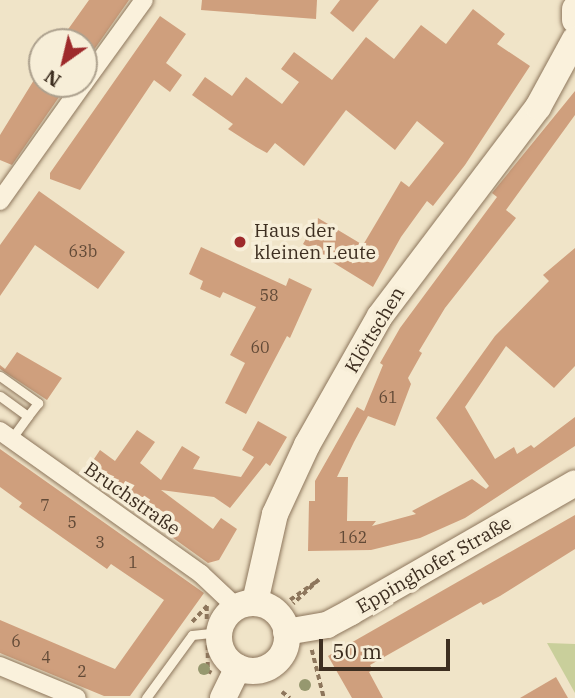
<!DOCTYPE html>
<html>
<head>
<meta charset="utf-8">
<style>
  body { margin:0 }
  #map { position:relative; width:575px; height:698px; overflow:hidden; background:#f0e4c8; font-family:"IBM Plex Serif",serif }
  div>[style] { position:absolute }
  .green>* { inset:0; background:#c9cf9b }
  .building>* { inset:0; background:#cf9f7d }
  .path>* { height:3.5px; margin-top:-1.75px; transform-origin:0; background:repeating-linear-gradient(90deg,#8d765c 0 5px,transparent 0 8.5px) }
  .roads { filter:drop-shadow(0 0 2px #8d765c) drop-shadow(0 0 2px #8d765c) }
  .service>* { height:9px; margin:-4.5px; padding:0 4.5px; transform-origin:4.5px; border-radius:4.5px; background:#faf1dc }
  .minor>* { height:18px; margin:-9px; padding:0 9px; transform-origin:9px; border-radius:9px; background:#faf1dc }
  .secondary>* { height:26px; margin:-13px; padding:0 13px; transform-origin:13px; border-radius:13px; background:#faf1dc }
  .secondary>.ring { margin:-13px; padding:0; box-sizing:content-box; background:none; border:26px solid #faf1dc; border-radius:50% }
  .trees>* { width:12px; height:12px; margin:-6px; border-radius:50%; background:#96986f }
  .dots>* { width:19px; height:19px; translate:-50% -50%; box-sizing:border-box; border:4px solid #f7eed8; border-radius:50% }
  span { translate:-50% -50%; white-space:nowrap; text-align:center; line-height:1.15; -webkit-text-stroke:7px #f7eed8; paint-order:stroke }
  .number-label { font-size:16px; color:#624a37 }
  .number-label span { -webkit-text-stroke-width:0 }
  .poi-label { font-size:19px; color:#3d2e20 }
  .left { translate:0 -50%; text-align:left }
  .street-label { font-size:19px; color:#3d2e20 }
  .north { position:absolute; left:28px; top:28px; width:70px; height:70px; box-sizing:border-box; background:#f7eed8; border:2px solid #ada18e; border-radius:50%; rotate:214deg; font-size:19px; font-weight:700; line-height:28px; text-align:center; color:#3d2e20 }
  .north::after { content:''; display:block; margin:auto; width:24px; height:32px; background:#9e2a2b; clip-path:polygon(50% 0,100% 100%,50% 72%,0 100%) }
  .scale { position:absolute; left:319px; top:639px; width:131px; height:32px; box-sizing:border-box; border:4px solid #3d2e20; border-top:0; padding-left:9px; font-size:21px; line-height:24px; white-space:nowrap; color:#3d2e20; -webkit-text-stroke:5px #f7eed8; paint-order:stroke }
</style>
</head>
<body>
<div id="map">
  <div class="green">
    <i style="clip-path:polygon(547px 643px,575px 644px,575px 693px)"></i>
  </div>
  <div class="building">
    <i style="clip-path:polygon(89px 0,129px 0,84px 64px,84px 42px,59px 42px)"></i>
    <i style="clip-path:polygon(202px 0,317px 0,316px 19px,201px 10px)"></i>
    <i style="clip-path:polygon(340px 0,379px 0,353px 32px,330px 13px)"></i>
    <i style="clip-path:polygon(473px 9px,505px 34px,497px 44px,530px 66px,465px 165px,433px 206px,427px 201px,401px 237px,373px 287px,303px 244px,318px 218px,363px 245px,401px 181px,409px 187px,444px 143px,417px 121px,395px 150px,346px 110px,304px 166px,275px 143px,267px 153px,256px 147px,228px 129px,233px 124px,192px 95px,205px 77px,232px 96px,246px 77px,282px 104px,299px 82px,281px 69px,294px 52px,332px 80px,366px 37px,394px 59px,421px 25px,446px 44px)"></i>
    <i style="clip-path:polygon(160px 16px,186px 34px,166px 63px,182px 75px,170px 92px,154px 80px,80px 190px,50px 179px,50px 173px)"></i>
    <i style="clip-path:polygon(42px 67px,42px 84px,68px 84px,12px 165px,0 160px,0 135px)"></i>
    <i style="clip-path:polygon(575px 91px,575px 115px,506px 210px,516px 218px,445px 308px,419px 351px,422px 353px,408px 378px,411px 384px,395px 426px,368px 416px,354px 442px,337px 477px,348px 477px,347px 521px,376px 521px,372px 526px,416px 514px,412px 511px,472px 479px,486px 489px,489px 486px,436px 418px,495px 336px,549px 281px,543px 275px,575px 248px,575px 366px,554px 388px,506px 346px,465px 407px,495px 459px,514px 447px,517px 454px,531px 445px,534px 448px,575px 417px,575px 446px,465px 518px,420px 538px,371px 550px,308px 551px,309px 501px,315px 501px,315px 481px,357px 407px,364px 411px,383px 365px,380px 363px,400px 328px,497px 197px,492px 193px)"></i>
    <i style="clip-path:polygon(39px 191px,125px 252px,98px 289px,35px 245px,0 296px,0 245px)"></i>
    <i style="clip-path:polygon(201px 247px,286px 286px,289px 278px,312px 289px,290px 338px,287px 336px,246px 414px,225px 403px,245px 363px,230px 355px,256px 307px,223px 292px,220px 298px,200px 289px,203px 281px,189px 274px)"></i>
    <i style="clip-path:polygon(17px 352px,62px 378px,47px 400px,0 369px,0 365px,5px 369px)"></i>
    <i style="clip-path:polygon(258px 421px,287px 437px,270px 466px,266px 463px,230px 508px,214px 497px,161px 490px,213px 529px,221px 518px,237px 529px,219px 560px,208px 563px,84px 474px,100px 450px,115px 461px,137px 430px,155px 442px,140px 463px,161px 480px,182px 446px,200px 457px,193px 469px,241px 477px,254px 457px,242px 450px)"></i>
    <i style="clip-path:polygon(0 449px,204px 593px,130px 696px,104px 696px,0 653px,0 620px,115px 669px,164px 600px,111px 564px,107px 569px,19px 507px,22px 503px,0 487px)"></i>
    <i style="clip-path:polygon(575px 515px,575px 549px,500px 596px,483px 605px,481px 602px,370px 665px,373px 670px,369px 672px,383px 698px,352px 698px,328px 656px)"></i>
    <i style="clip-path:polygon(556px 677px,568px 698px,520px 698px)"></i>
  </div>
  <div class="path">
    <i style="left:290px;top:600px;width:35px;rotate:-35deg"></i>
    <i style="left:319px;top:580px;width:35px;rotate:137deg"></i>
    <i style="left:207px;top:606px;width:17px;rotate:90deg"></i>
    <i style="left:192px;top:622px;width:23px;rotate:-47deg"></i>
    <i style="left:208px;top:645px;width:26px;rotate:90deg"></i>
    <i style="left:208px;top:671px;width:4px;rotate:27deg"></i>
    <i style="left:312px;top:650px;width:49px;rotate:76deg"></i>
    <i style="left:282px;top:692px;width:10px;rotate:37deg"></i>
  </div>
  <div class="roads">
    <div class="service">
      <i style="left:0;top:376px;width:47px;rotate:35.4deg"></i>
      <i style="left:38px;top:403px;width:16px;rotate:128deg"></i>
      <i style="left:0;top:396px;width:34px;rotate:36deg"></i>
      <i style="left:28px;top:416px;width:29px;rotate:126deg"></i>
      <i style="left:146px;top:698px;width:78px;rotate:-53.9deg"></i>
      <i style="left:192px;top:635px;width:28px;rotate:-6deg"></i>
    </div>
    <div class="minor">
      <i style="left:84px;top:83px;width:102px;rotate:-54.1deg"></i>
      <i style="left:0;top:201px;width:143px;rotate:-54.6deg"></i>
      <i style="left:0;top:431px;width:247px;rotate:35.4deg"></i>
      <i style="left:201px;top:574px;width:48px;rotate:43.3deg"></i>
      <i style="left:0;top:666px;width:83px;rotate:22.6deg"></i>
    </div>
    <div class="secondary">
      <i style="left:575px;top:9px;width:11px;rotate:90deg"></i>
      <i style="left:255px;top:602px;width:90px;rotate:-77.2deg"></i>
      <i style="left:275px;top:514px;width:76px;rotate:-65.1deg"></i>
      <i style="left:307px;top:445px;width:148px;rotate:-60.5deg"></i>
      <i style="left:380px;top:316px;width:262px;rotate:-52.9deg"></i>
      <i style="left:538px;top:107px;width:77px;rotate:-61.4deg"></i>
      <i class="ring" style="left:219px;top:603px;width:42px;height:42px"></i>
      <i style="left:286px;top:632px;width:42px;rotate:-9.7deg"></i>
      <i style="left:327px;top:625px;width:27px;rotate:-28deg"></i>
      <i style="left:351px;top:612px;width:258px;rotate:-29.9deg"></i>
      <i style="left:223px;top:698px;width:34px;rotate:-64deg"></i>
    </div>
  </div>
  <div class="trees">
    <i style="left:204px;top:669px"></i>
    <i style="left:305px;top:685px"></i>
  </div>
  <div class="dots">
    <i style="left:240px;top:242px;background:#9e2a2b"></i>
  </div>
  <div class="number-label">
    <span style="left:83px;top:251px">63b</span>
    <span style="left:269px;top:295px">58</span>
    <span style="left:260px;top:347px">60</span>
    <span style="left:388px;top:397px">61</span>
    <span style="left:45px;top:505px">7</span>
    <span style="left:72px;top:522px">5</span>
    <span style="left:353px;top:537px">162</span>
    <span style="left:100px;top:542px">3</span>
    <span style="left:133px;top:562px">1</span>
    <span style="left:16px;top:641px">6</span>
    <span style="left:46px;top:657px">4</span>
    <span style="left:82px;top:671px">2</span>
  </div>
  <div class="poi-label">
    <span class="left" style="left:254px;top:242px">Haus der<br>kleinen Leute</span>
  </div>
  <div class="street-label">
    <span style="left:375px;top:330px;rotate:-59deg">Klöttschen</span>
    <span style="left:132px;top:499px;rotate:35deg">Bruchstraße</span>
    <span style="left:434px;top:565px;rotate:-30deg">Eppinghofer Straße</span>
  </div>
  <div class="north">N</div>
  <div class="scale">50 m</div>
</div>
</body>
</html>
